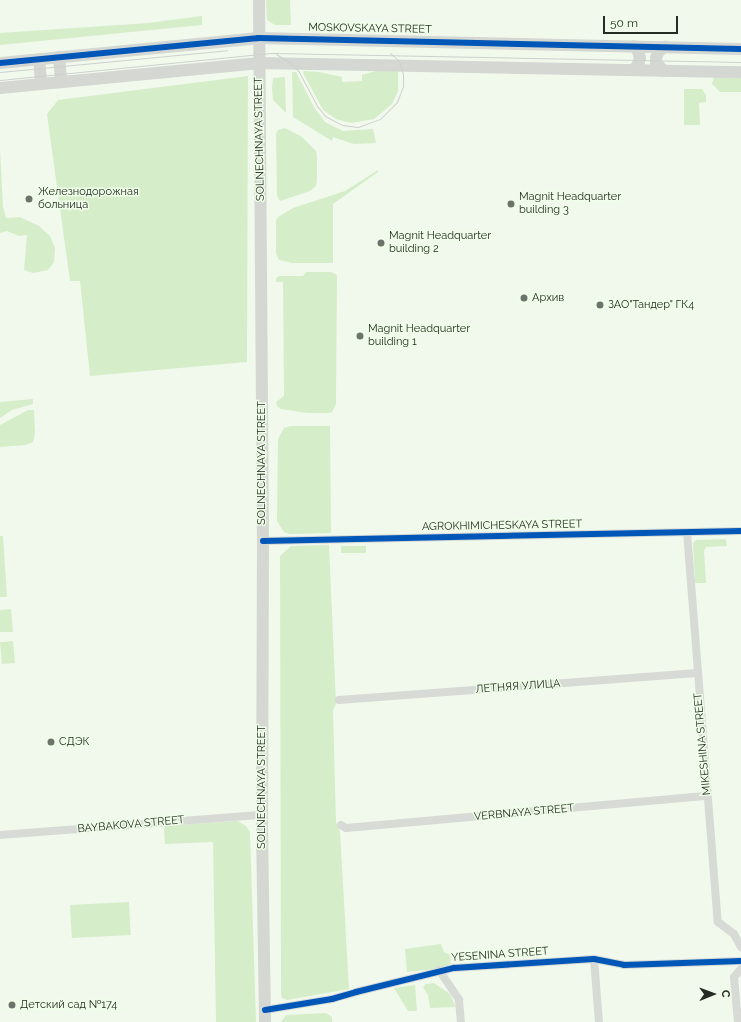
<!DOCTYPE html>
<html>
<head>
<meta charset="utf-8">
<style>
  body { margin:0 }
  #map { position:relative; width:741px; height:1022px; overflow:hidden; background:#f1f9ed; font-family:Raleway,sans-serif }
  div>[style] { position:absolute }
  .green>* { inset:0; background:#d6edc9; transform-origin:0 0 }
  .street>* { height:8px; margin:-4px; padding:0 4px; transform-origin:4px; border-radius:4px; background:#d8dad6 }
  .secondary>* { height:12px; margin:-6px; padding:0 6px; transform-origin:6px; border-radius:6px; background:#d4d7d2 }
  .tram>* { height:1px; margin:-0.5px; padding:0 0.5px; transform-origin:0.5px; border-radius:0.5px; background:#ced0ce }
  .cycleway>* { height:6px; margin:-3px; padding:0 3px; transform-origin:3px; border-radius:3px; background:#0057b8 }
  .dots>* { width:11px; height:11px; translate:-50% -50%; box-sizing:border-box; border:2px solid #effee8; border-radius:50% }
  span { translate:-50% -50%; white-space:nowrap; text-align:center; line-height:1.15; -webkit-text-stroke:3px #effee8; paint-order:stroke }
  .street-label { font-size:11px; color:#262b23 }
  .poi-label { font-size:11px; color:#262b23 }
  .left { translate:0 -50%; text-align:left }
  .north { position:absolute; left:693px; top:974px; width:40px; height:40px; -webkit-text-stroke:3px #effee8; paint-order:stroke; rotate:89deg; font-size:11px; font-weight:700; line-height:16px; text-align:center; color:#262b23 }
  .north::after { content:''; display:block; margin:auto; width:14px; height:18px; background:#262b23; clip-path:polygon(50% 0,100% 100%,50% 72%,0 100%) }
  .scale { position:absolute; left:603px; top:16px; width:75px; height:18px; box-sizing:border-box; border:2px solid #262b23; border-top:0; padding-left:5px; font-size:12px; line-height:14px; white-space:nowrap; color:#262b23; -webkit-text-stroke:3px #effee8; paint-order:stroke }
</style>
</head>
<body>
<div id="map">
  <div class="green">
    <i style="clip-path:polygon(266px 0,290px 0,291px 25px,275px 25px,267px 20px)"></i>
    <i style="clip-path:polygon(202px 16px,202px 25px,0 45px,0 33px,148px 23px)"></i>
    <i style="clip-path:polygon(383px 69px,398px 71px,398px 91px,392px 104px,374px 119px,351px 123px,336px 119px,323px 110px,303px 73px,304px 71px,319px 72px,342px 77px,342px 82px,362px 81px,362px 75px)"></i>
    <i style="clip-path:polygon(292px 72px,296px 72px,314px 107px,325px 122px,343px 131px,373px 129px,376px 143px,354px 144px,333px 137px,332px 141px,293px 117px)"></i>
    <i style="clip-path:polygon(248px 76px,247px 362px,90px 376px,80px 281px,70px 281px,47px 114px,58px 100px)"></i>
    <i style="clip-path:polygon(285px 77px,286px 113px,273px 100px,272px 88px,273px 78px)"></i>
    <i style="clip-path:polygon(714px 77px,741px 77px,741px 92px,720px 92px,712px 84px)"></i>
    <i style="clip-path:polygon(684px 89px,702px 89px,706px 95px,706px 102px,699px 103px,700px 125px,684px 125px)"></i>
    <i style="clip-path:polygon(285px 128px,302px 137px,316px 151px,317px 156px,317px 180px,316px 186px,310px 191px,280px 201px,277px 196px,276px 134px,278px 130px)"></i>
    <i style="clip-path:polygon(0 148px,3px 207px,6px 218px,20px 217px,39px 226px,50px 236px,55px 248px,54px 262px,48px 270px,33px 273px,24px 270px,27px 235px,19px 236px,7px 231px,0 233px)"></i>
    <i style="clip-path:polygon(378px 170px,378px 172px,333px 204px,333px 263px,292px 263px,279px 260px,276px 253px,276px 221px,278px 217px,293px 208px,345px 191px)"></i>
    <i style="clip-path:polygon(306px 272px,331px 272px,337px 275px,336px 404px,332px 412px,328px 413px,307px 413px,281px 409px,277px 406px,276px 402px,284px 396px,283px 282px,276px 282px,276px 278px,279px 276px,303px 276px)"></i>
    <i style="clip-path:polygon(33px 399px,33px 404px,12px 410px,0 418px,0 402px)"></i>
    <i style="clip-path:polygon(28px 410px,34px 410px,35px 433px,33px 442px,26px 445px,0 447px,0 425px)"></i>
    <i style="clip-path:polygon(291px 426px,330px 426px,331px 533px,290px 534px,284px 532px,277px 521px,278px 439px,284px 428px)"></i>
    <i style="clip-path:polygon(0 536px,3px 536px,7px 597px,0 597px)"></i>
    <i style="clip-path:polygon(726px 539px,727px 546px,706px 547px,704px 551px,706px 583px,695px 583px,693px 543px,696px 540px)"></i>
    <i style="clip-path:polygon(329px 545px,336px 704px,333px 710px,336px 822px,340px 831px,349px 989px,287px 1000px,282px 998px,281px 995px,280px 556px,291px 546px)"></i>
    <i style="left:341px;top:546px;width:25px;height:7px"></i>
    <i style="clip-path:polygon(11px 609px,13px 632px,0 632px,0 610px)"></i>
    <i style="left:13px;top:641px;width:22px;height:13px;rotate:85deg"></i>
    <i style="clip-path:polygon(238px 821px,246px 826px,250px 832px,256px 1022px,216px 1022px,213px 842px,165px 844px,164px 826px)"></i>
    <i style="left:129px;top:902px;width:33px;height:59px;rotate:87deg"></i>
    <i style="clip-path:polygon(441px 944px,444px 952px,450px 955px,451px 963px,446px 968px,407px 972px,405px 949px)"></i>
    <i style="clip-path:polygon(434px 983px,450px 994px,456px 1007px,430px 1008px,428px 995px,423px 987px,426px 984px)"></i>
    <i style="clip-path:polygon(415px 985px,417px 1011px,408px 1011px,394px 988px)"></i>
    <i style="clip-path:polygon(326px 1013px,332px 1017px,332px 1022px,281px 1022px,286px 1015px)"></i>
  </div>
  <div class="street">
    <i style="left:687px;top:532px;width:391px;rotate:85.5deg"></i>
    <i style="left:718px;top:922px;width:20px;rotate:37deg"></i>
    <i style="left:734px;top:934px;width:15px;rotate:62deg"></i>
    <i style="left:263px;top:541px;width:478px;rotate:-1.2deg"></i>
    <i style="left:339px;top:700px;width:359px;rotate:-4.3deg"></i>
    <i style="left:341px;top:825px;width:6px;rotate:31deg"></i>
    <i style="left:346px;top:828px;width:363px;rotate:-5.1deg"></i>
    <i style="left:0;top:835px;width:263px;rotate:-4.4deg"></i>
    <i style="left:594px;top:959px;width:63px;rotate:85.5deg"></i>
    <i style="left:439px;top:970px;width:36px;rotate:56deg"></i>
    <i style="left:459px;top:1000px;width:22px;rotate:85deg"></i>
    <i style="left:265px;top:1010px;width:68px;rotate:-9.3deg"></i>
    <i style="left:332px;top:999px;width:25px;rotate:-16deg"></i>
    <i style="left:356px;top:992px;width:101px;rotate:-13.8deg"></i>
    <i style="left:454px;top:968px;width:140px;rotate:-3.7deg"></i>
    <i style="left:594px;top:959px;width:31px;rotate:11deg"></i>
    <i style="left:624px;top:965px;width:117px;rotate:-2deg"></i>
    <i style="left:738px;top:1022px;width:45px;rotate:-95.1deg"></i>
    <i style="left:734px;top:977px;width:11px;rotate:-49deg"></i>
  </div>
  <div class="secondary">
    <i style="left:259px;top:0;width:541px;rotate:89.58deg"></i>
    <i style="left:263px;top:541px;width:288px;rotate:90.2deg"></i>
    <i style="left:262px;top:829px;width:193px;rotate:89.1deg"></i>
    <i style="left:59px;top:57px;width:25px;rotate:85deg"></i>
    <i style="left:39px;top:59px;width:25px;rotate:85deg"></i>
    <i style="left:0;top:63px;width:259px;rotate:-5.5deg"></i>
    <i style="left:258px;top:38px;width:483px;rotate:1.3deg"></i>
    <i style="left:633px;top:70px;width:7px;rotate:-45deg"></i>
    <i style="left:638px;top:65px;width:7px;rotate:-74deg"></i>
    <i style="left:640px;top:58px;width:7px;rotate:-106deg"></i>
    <i style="left:638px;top:51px;width:6px;rotate:-129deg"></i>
    <i style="left:664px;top:71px;width:11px;rotate:-135deg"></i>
    <i style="left:656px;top:63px;width:5px;rotate:-90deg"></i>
    <i style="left:656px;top:58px;width:6px;rotate:-72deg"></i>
    <i style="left:658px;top:52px;width:9px;rotate:-36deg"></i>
    <i style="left:0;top:88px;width:260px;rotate:-5.5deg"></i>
    <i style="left:259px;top:63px;width:482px;rotate:1.1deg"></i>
  </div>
  <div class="tram">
    <i style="left:276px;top:54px;width:17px;rotate:31deg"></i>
    <i style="left:291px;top:63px;width:12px;rotate:48deg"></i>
    <i style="left:299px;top:72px;width:40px;rotate:62deg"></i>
    <i style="left:318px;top:107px;width:11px;rotate:52deg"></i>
    <i style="left:325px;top:116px;width:19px;rotate:28deg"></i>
    <i style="left:342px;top:125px;width:16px;rotate:7deg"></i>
    <i style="left:358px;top:127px;width:23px;rotate:-20deg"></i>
    <i style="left:380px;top:119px;width:24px;rotate:-45deg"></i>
    <i style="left:397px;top:102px;width:17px;rotate:-69deg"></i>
    <i style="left:403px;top:86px;width:12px;rotate:-90deg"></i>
    <i style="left:403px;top:74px;width:14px;rotate:-107deg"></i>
    <i style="left:399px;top:61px;width:12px;rotate:-138deg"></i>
    <i style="left:0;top:72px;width:228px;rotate:-5.5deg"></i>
    <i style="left:0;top:80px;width:273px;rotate:-5.7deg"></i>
    <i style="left:272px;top:53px;width:469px;rotate:1.1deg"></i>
  </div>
  <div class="cycleway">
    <i style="left:0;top:63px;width:259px;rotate:-5.5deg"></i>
    <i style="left:258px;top:38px;width:483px;rotate:1.3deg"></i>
    <i style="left:263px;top:541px;width:478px;rotate:-1.2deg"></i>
    <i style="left:265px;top:1010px;width:68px;rotate:-9.3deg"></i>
    <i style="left:332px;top:999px;width:25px;rotate:-16deg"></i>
    <i style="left:356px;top:992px;width:101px;rotate:-13.8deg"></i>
    <i style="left:454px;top:968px;width:140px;rotate:-3.7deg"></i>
    <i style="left:594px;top:959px;width:31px;rotate:11deg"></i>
    <i style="left:624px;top:965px;width:117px;rotate:-2deg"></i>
  </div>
  <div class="dots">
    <i style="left:29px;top:199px;background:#6d736a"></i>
    <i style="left:511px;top:204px;background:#6d736a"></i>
    <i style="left:381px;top:243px;background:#6d736a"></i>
    <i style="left:524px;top:298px;background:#6d736a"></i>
    <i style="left:600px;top:305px;background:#6d736a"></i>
    <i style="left:360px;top:336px;background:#6d736a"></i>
    <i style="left:51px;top:742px;background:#6d736a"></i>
    <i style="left:12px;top:1005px;background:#6d736a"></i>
  </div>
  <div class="street-label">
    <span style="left:370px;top:29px;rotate:1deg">MOSKOVSKAYA STREET</span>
    <span style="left:260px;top:139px;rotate:-91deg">SOLNECHNAYA STREET</span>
    <span style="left:262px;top:463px;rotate:-90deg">SOLNECHNAYA STREET</span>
    <span style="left:502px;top:526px;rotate:-1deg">AGROKHIMICHESKAYA STREET</span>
    <span style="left:518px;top:687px;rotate:-4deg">ЛЕТНЯЯ УЛИЦА</span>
    <span style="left:703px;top:744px;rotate:-95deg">MIKESHINA STREET</span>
    <span style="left:262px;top:787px;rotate:-90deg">SOLNECHNAYA STREET</span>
    <span style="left:524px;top:813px;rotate:-5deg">VERBNAYA STREET</span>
    <span style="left:131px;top:825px;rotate:-5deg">BAYBAKOVA STREET</span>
    <span style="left:500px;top:955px;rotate:-4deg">YESENINA STREET</span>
  </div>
  <div class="poi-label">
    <span class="left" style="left:38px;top:199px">Железнодорожная<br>больница</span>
    <span class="left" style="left:519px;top:204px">Magnit Headquarter<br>building 3</span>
    <span class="left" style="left:389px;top:243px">Magnit Headquarter<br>building 2</span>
    <span class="left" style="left:532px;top:298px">Архив</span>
    <span class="left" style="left:608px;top:305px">ЗАО"Тандер" ГК4</span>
    <span class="left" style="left:368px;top:336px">Magnit Headquarter<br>building 1</span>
    <span class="left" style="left:59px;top:742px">СДЭК</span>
    <span class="left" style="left:20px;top:1005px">Детский сад №174</span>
  </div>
  <div class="north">С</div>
  <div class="scale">50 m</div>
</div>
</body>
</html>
